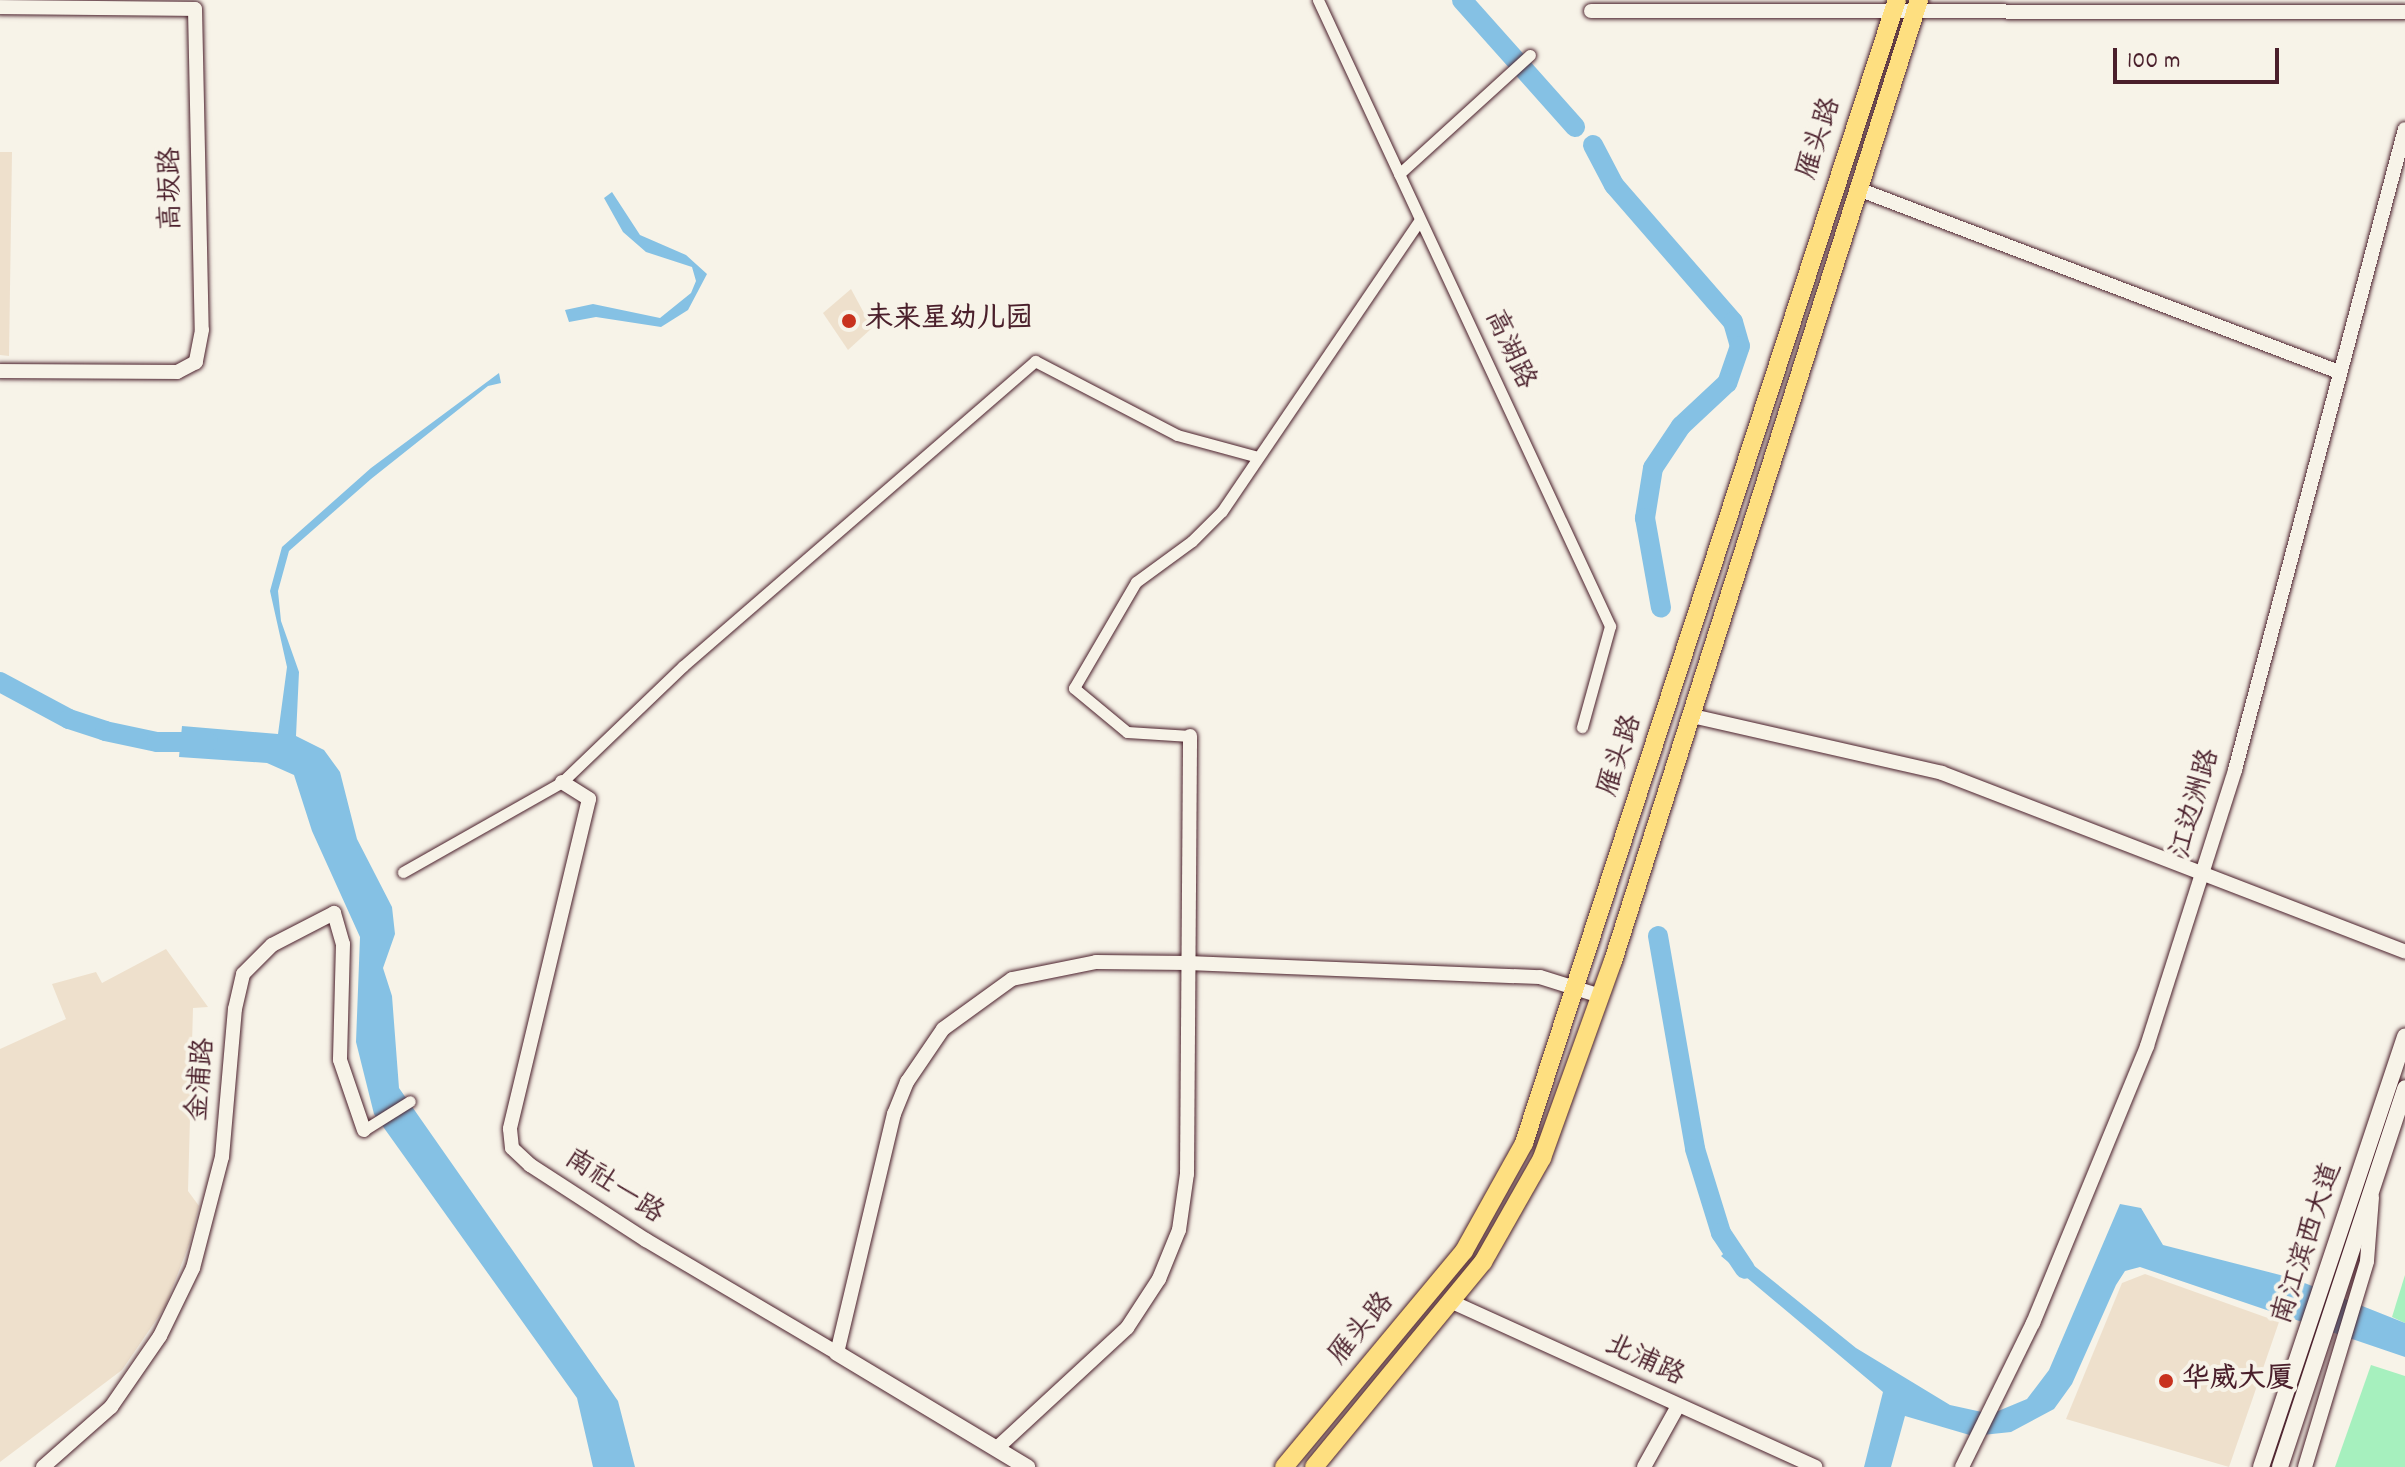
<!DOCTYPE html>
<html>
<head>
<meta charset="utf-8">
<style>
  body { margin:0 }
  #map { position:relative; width:2405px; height:1467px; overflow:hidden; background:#f7f3e8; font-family:Dekko,"LXGW WenKai TC",sans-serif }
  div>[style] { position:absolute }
  .built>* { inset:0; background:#eee0cc }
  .green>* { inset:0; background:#a6f0be }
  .water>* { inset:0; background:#85c1e4 }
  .river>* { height:20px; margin:-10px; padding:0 10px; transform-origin:10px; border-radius:10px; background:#85c1e4 }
  .roads { filter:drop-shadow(0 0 2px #4a1f2b) drop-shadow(0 0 2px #4a1f2b) }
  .minor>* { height:11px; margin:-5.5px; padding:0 5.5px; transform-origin:5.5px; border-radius:5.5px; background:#f7f3e8 }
  .tertiary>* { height:14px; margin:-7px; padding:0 7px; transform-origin:7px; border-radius:7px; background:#f7f3e8 }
  .secondary>* { height:16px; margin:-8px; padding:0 8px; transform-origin:8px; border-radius:8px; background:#f7f3e8 }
  .primary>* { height:18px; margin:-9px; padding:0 9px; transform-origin:9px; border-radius:9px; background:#fedf80 }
  .dots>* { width:22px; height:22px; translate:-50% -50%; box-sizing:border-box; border:4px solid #f7f3e8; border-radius:50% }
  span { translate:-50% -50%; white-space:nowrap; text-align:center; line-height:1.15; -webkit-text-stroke:8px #f7f3e8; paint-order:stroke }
  .street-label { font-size:28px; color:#4a1f2b }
  .poi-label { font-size:28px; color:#4a1f2b; font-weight:700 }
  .left { translate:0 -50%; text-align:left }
  .scale { position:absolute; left:2113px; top:48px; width:166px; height:36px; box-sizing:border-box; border:4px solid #4a1f2b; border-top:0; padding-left:10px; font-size:24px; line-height:28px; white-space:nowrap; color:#4a1f2b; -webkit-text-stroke:6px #f7f3e8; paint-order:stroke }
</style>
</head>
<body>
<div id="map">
  <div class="built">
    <i style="clip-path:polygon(0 152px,12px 152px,9px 356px,0 355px)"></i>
    <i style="clip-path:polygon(851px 289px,872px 328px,848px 350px,823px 313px)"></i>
    <i style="clip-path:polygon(166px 949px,208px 1007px,193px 1008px,188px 1191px,199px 1206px,190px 1242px,165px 1307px,122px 1370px,0 1462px,0 1049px,66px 1019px,52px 984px,96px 972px,102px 983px)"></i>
    <i style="clip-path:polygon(2145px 1274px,2279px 1322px,2229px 1467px,2066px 1419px,2122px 1283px)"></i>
  </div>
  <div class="green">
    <i style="clip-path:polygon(2405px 1275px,2405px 1323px,2392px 1317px)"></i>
    <i style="clip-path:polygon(2371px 1365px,2405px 1376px,2405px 1467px,2335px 1467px)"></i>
  </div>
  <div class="water">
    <i style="clip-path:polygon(612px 192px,640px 235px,686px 255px,707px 274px,688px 310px,661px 327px,596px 317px,569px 322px,565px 310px,593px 304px,660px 318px,691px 293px,696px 281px,692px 267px,646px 252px,623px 232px,604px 198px)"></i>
    <i style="clip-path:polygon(499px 373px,501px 383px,488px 386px,371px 479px,289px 551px,278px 591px,281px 621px,299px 672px,296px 736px,324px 750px,340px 772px,357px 839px,392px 907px,395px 934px,383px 968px,392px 996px,399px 1088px,618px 1401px,635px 1467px,593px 1467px,577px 1398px,374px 1114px,356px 1042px,360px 937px,312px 831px,294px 775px,267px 763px,179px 757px,182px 726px,278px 734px,287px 667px,270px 591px,282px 547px,371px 468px)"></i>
    <i style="clip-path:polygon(2120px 1204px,2141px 1208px,2163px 1245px,2292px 1278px,2405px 1323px,2405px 1357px,2140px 1267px,2125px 1271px,2116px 1285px,2072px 1384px,2054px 1409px,2011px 1432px,1973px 1436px,1905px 1416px,1891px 1467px,1864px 1467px,1883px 1392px,1721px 1256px,1734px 1244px,1752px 1264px,1856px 1348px,1950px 1405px,1991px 1414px,2027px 1399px,2049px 1370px)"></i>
  </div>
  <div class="river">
    <i style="left:1462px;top:0;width:170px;rotate:48.3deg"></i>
    <i style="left:1593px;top:145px;width:45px;rotate:62.3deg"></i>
    <i style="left:1614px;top:185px;width:181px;rotate:49deg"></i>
    <i style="left:1733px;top:322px;width:25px;rotate:74deg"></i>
    <i style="left:1740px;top:346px;width:39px;rotate:109deg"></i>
    <i style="left:1727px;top:383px;width:63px;rotate:136.9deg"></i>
    <i style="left:1681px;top:426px;width:50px;rotate:123.7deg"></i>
    <i style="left:1653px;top:468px;width:51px;rotate:99.1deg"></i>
    <i style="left:1645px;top:518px;width:91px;rotate:79.9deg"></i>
    <i style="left:0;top:682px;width:78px;rotate:28.2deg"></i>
    <i style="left:69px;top:719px;width:38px;rotate:18deg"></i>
    <i style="left:105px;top:731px;width:53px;rotate:11.9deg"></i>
    <i style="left:157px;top:742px;width:51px"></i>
    <i style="left:1658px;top:936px;width:216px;rotate:80.1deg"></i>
    <i style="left:1695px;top:1149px;width:88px;rotate:72.8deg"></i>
    <i style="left:1721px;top:1233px;width:43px;rotate:56.3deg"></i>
  </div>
  <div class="roads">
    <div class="minor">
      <i style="left:1318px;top:0;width:691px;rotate:64.99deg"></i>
      <i style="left:1610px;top:626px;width:105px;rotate:105.5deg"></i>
      <i style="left:1399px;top:174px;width:177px;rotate:-42.3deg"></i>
      <i style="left:1190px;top:736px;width:63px;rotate:-176.4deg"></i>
      <i style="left:1127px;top:732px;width:69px;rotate:-140.3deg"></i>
      <i style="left:1074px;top:688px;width:123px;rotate:-59.7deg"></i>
      <i style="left:1136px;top:582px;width:69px;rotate:-36.2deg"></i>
      <i style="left:1192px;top:541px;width:42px;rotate:-45deg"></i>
      <i style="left:1222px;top:511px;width:351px;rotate:-55.8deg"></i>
      <i style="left:403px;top:872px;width:183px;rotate:-29.5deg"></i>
      <i style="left:562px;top:782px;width:168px;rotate:-43.8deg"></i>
      <i style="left:683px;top:666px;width:466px;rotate:-40.9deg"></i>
      <i style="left:1035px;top:361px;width:160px;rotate:27.5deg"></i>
      <i style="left:1177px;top:435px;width:84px;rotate:15.2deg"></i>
      <i style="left:364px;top:1130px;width:54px;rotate:-32.2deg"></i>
    </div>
    <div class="tertiary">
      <i style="left:0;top:7px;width:195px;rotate:0.6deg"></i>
      <i style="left:195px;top:9px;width:321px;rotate:88.8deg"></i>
      <i style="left:202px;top:330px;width:33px;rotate:101deg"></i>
      <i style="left:196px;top:362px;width:21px;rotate:152deg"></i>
      <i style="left:177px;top:372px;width:177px;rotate:-179.7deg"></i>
      <i style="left:1591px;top:11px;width:814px;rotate:0.07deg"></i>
      <i style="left:1858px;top:189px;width:515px;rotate:20.83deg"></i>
      <i style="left:1692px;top:716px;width:256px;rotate:12.8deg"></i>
      <i style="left:1942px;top:773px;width:496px;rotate:21.1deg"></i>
      <i style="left:562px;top:782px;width:32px;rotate:32deg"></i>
      <i style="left:589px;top:799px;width:339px;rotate:103.5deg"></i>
      <i style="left:510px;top:1129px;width:19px;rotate:84deg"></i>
      <i style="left:512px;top:1148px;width:25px;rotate:43deg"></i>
      <i style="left:530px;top:1165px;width:138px;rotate:32.9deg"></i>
      <i style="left:646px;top:1240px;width:222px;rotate:30.6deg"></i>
      <i style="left:837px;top:1353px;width:246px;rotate:-76.6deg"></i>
      <i style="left:894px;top:1114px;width:35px;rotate:-68deg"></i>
      <i style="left:907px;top:1082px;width:64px;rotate:-55.8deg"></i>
      <i style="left:943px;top:1029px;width:85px;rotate:-35.9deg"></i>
      <i style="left:1012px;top:979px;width:86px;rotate:-11.4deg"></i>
      <i style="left:1096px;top:962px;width:92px;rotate:0.6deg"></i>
      <i style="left:1188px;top:963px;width:352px;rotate:2.3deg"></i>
      <i style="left:1540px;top:977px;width:60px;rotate:17.5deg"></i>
      <i style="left:1452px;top:1302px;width:399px;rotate:24.4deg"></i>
      <i style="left:997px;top:1448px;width:177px;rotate:-42.7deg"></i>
      <i style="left:1127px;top:1328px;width:59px;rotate:-56.9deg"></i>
      <i style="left:1159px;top:1279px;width:53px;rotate:-67.8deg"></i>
      <i style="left:1179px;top:1230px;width:57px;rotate:-81.9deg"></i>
      <i style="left:1187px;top:1174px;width:438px;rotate:-89.6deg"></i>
      <i style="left:43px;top:1467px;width:91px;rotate:-41.4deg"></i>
      <i style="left:111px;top:1407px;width:86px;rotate:-55.4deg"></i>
      <i style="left:160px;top:1336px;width:76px;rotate:-64.1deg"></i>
      <i style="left:193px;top:1268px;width:115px;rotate:-75.4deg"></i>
      <i style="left:222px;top:1157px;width:149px;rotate:-85deg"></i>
      <i style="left:235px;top:1009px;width:36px;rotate:-77deg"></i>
      <i style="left:243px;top:974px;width:41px;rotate:-45deg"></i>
      <i style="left:272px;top:945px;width:70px;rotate:-27.3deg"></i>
      <i style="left:334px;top:913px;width:32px;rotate:74deg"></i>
      <i style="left:343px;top:944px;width:116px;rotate:91.5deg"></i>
      <i style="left:340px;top:1060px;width:74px;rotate:71.1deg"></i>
      <i style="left:1644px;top:1467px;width:70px;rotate:-60.9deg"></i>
      <i style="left:1962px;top:1467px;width:161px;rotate:-63.8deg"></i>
      <i style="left:2033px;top:1323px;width:300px;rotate:-67.6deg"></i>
      <i style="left:2147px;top:1046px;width:290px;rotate:-72.3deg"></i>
      <i style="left:2235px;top:770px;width:663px;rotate:-75.15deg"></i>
      <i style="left:2305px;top:1467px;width:215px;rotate:-73.2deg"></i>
      <i style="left:2367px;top:1261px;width:64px;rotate:-85.5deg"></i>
    </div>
    <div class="secondary">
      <i style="left:837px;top:1353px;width:222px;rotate:31deg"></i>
      <i style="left:2261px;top:1467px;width:454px;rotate:-71.5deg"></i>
      <i style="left:2280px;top:1467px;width:399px;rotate:-71.7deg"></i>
    </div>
    <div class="primary">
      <i style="left:1284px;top:1467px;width:281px;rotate:-50.2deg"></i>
      <i style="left:1464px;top:1251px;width:124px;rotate:-60.9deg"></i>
      <i style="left:1524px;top:1143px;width:1202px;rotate:-71.93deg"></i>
      <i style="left:1314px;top:1467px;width:266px;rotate:-50.5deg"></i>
      <i style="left:1483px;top:1262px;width:120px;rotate:-60.4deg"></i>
      <i style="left:1542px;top:1158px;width:209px;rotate:-70.2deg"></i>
      <i style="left:1613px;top:961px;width:1009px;rotate:-72.34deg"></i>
    </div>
  </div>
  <div class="dots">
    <i style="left:849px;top:321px;background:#c8321e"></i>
    <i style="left:2166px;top:1381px;background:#c8321e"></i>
  </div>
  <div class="street-label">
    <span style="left:1821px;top:139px;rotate:-72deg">雁头路</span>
    <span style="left:173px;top:189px;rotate:-91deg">高坂路</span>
    <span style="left:1508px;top:350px;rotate:65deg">高湖路</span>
    <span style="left:1622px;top:756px;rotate:-72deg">雁头路</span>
    <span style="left:2197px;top:804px;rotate:-74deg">江边洲路</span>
    <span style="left:203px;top:1080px;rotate:-85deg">金浦路</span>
    <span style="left:613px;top:1188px;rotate:33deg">南社一路</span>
    <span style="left:2309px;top:1244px;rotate:-72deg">南江滨西大道</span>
    <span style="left:1363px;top:1330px;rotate:-50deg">雁头路</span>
    <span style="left:1644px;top:1362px;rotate:25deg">北浦路</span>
  </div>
  <div class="poi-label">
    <span class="left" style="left:865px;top:321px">未来星幼儿园</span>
    <span class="left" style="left:2182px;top:1381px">华威大厦</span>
  </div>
  <div class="scale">100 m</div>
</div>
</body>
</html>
